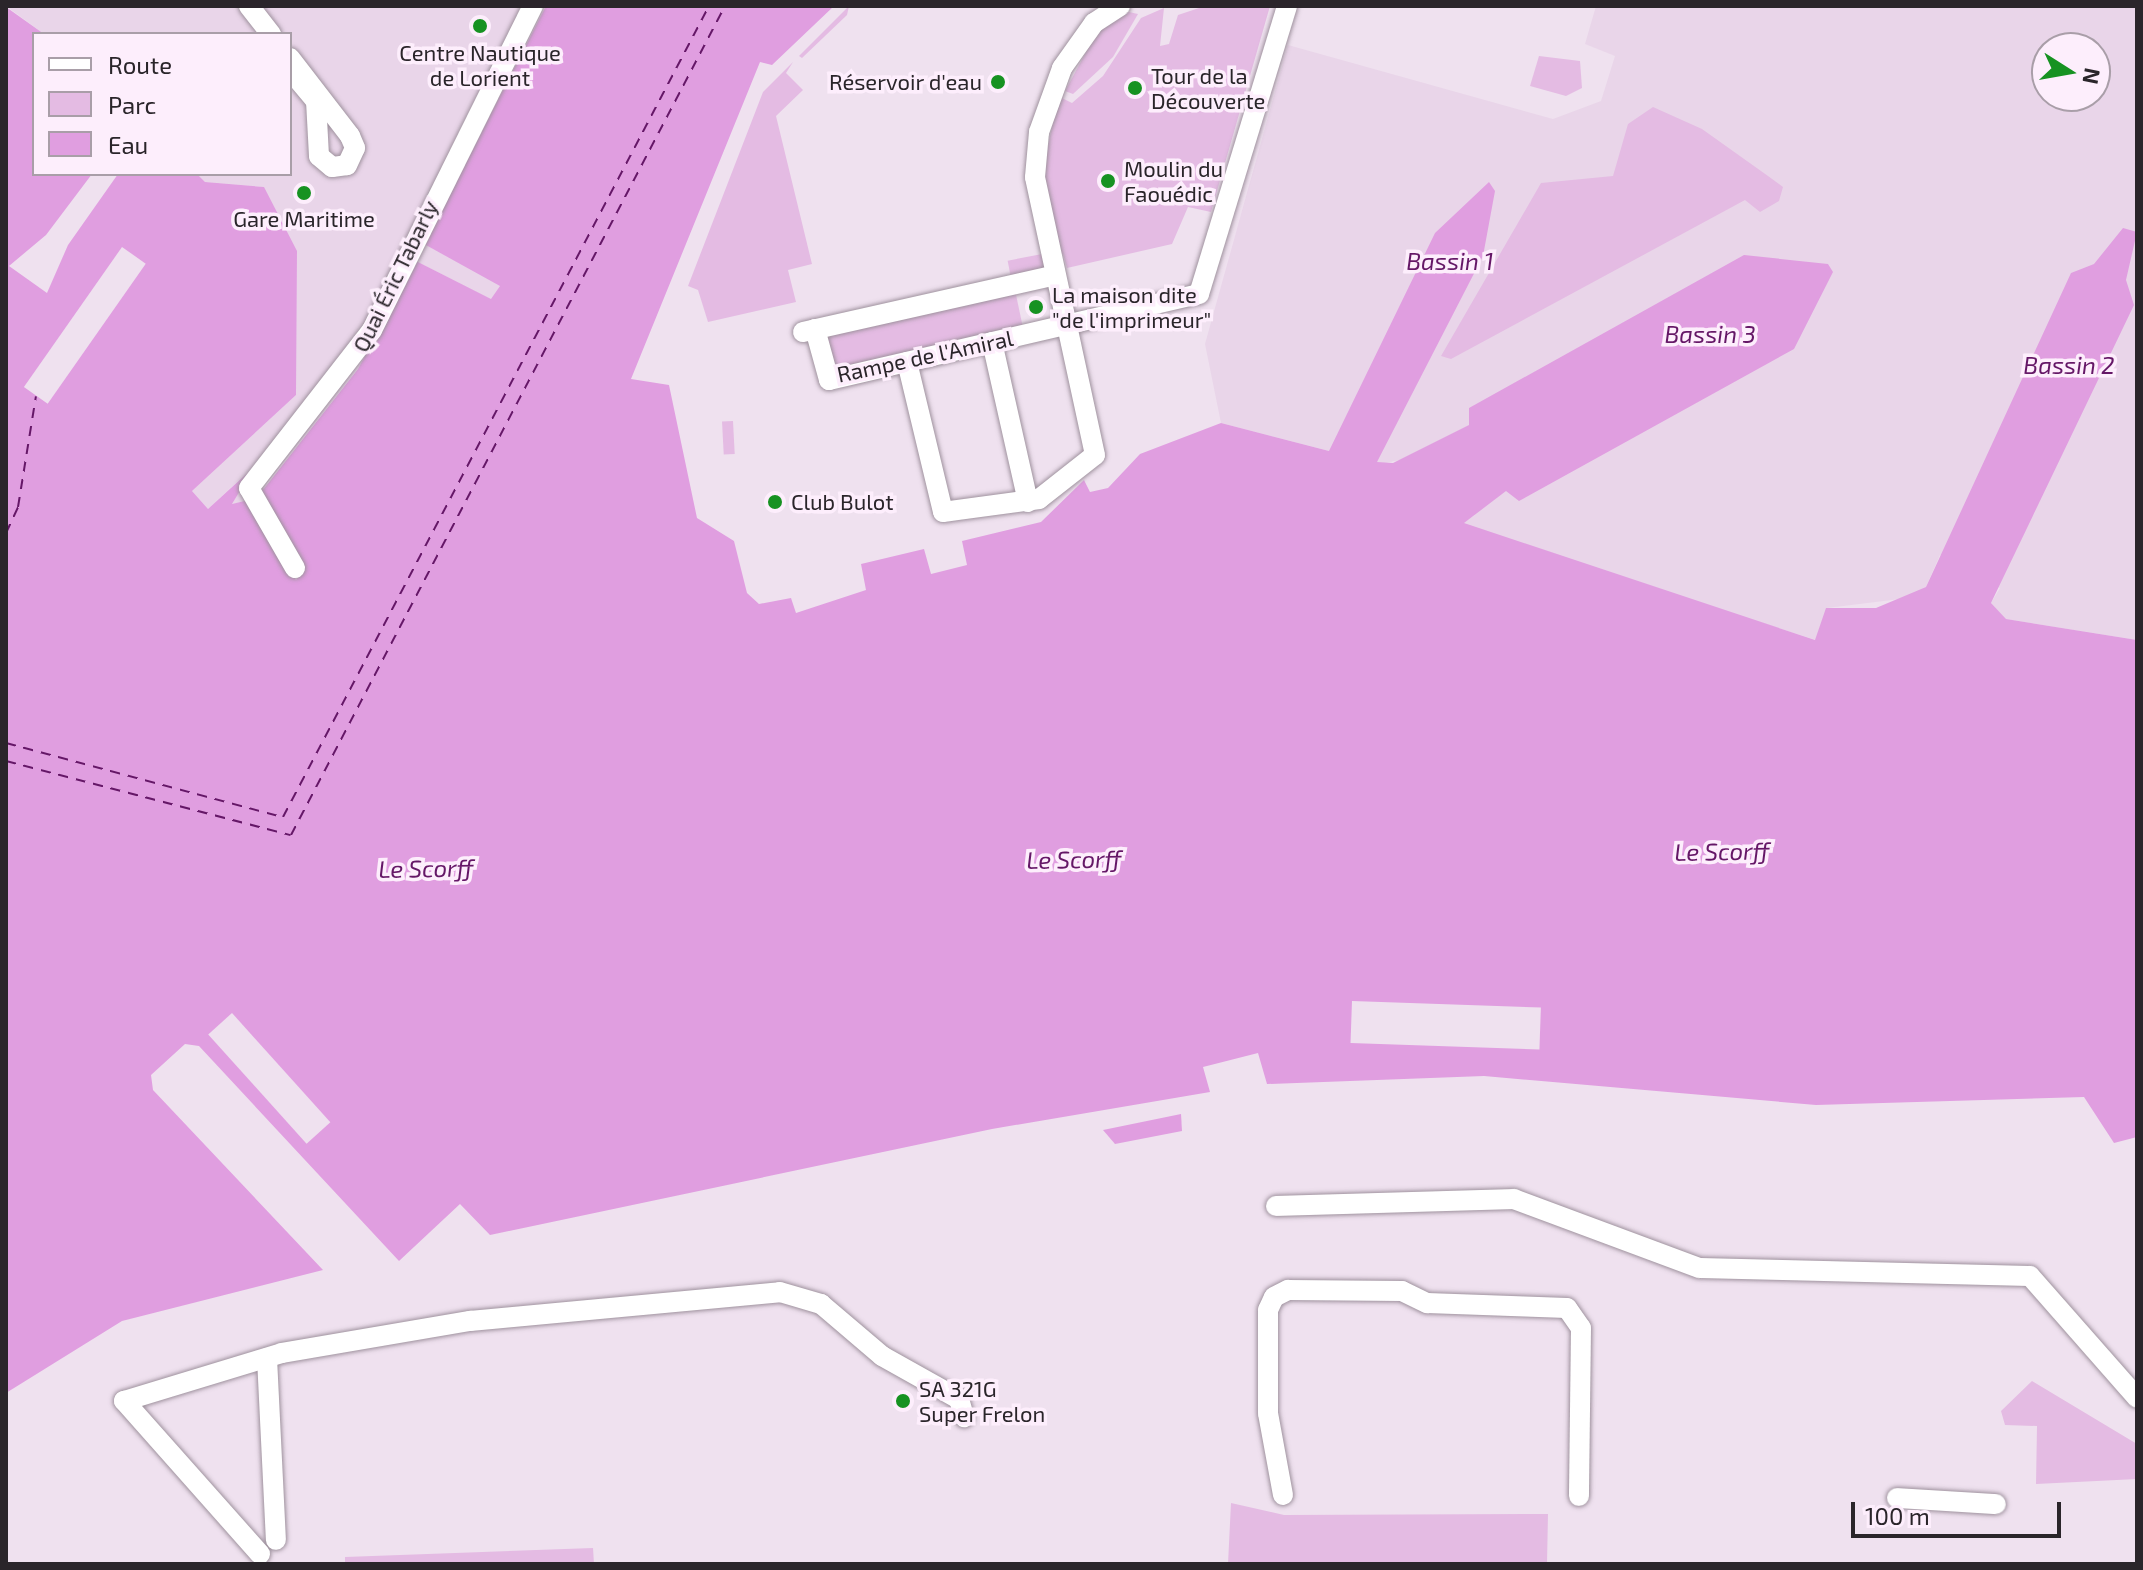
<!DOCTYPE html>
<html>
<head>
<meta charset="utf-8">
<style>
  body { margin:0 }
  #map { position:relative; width:2143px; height:1570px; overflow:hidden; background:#efe1ef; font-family:"Exo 2",sans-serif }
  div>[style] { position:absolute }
  .built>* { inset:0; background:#e9d5e9 }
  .green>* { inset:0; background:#e4bbe3; transform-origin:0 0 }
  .water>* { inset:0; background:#e09ee0 }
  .pier>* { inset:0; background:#efe1ef; transform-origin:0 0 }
  .ferry>* { height:2px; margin-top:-1px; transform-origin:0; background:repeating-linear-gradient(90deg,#651767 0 10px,transparent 0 18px) }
  .roads { filter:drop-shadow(0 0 2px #9f929e) drop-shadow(0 0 2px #9f929e) }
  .minor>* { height:20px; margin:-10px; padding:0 10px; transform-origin:10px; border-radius:10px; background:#fff }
  .dots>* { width:22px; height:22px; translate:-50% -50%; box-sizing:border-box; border:4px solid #fdeefc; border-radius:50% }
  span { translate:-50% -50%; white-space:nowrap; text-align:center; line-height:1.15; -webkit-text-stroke:7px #fdeefc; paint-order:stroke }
  .poi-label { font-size:22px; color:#2a252a }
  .left { translate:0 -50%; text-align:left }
  .right { translate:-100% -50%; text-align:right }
  .street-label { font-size:22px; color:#2a252a }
  .water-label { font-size:24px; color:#651767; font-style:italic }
  .frame { position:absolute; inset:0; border:8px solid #2a252a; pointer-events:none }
  .legend { position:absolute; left:32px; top:32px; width:260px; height:144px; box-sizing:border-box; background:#fdeefc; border:2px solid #a99ea8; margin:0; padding:10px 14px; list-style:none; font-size:24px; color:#2a252a }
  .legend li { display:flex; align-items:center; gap:16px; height:40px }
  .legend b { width:40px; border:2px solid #a99ea8 }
  .north { position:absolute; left:2031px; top:32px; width:80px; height:80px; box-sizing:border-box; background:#fdeefc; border:2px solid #a99ea8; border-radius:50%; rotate:101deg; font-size:22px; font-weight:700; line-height:32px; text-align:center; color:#2a252a }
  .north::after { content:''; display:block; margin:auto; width:28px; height:36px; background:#179222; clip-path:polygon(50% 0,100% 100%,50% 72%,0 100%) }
  .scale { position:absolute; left:1851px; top:1502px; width:210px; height:36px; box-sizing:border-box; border:4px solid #2a252a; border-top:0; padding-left:10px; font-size:24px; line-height:28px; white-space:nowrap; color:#2a252a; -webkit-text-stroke:6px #fdeefc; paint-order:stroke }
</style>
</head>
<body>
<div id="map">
  <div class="built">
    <i style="clip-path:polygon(546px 6px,424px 244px,501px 285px,492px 300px,416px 261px,358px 369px,267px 483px,306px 571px,292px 579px,253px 500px,232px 504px,254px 466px,208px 509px,192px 491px,296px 395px,264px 187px,205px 182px,197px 174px,290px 174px,290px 34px,44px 34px,6px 6px)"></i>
    <i style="clip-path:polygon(evenodd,1596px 6px,2137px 6px,2137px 640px,2005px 619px,1991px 603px,2000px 588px,1940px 555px,1926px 587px,1908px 598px,1827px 608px,1816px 640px,1468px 529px,1463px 523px,1475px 515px,1400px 460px,1380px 464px,1221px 423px,1205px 344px,1288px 45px,1553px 119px,1601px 101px,1615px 56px,1585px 44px,1596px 6px,2047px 48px,2095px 48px,2095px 96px,2047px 96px,2047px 48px)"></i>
  </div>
  <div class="green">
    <i style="clip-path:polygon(849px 6px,847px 15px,802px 58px,799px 56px)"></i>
    <i style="clip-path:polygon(1205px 6px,1270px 6px,1211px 212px,1188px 207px,1172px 244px,1067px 268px,1063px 254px,1055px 255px,1042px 177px,1058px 96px,1072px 103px,1103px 76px,1141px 18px,1164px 8px,1160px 46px,1169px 44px,1178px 15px)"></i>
    <i style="clip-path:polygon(1120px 10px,1138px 14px,1113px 57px,1073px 94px,1065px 91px,1097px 32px)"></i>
    <i style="clip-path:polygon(1539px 56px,1580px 61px,1582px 88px,1566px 96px,1530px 86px)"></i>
    <i style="clip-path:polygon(793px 62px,786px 73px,803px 90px,776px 116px,812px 264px,788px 270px,796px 302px,708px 322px,698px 290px,688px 286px,763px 92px)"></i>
    <i style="clip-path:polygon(1653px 107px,1702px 129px,1768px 176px,1783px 187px,1779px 201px,1760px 212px,1745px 200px,1451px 359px,1441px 356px,1541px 183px,1613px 176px,1628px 124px)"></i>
    <i style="left:1042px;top:254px;width:15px;height:35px;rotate:79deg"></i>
    <i style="left:1015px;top:290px;width:40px;height:196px;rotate:78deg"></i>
    <i style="left:733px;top:421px;width:33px;height:11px;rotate:87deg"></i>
    <i style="clip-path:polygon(2032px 1381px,2137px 1444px,2137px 1479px,2036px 1484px,2037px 1426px,2005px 1425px,2001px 1411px)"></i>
    <i style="clip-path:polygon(1231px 1503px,1284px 1515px,1548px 1514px,1547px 1564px,1228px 1564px)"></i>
    <i style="clip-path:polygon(593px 1548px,594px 1564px,345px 1564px,345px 1557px)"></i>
  </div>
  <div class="water">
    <i style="clip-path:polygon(546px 6px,834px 6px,772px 65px,760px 62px,631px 379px,669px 385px,697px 518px,734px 541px,747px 593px,759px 604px,791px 598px,796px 613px,866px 590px,861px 564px,924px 549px,931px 574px,967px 565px,962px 541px,1041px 522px,1084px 480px,1090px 492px,1108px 488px,1140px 454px,1221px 423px,1329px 451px,1435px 233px,1489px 182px,1495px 191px,1483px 256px,1377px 462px,1393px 463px,1469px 425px,1469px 408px,1744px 255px,1828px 264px,1833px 272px,1794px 349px,1519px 501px,1506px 491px,1464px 523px,1815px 640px,1826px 608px,1876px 608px,1926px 587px,2071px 273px,2094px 264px,2123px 228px,2137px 232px,2126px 280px,2134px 305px,1991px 603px,2006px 619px,2137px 640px,2137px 1137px,2114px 1143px,2084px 1097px,1816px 1105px,1484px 1076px,1267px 1084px,1258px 1053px,1203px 1067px,1210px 1092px,992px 1129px,490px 1235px,460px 1204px,399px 1261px,199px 1046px,185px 1044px,151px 1075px,153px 1090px,323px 1270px,122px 1321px,6px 1393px,6px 7px,44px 34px,34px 34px,34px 174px,197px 174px,205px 182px,264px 187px,297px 251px,296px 395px,192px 491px,208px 509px,255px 466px,232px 504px,253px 499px,296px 580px,304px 568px,259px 495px,358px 369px,416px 261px,491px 299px,500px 286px,424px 244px)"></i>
    <i style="clip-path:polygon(1181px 1114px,1182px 1131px,1115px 1144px,1103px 1130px)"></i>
  </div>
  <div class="pier">
    <i style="clip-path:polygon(92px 174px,118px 174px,68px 245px,47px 293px,9px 266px,46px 235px)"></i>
    <i style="left:122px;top:247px;width:29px;height:171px;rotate:35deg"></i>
    <i style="left:1352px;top:1001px;width:189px;height:42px;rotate:2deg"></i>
    <i style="left:232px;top:1013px;width:147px;height:32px;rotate:48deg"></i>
  </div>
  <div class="ferry">
    <i style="left:6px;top:533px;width:29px;rotate:-65deg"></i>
    <i style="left:18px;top:507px;width:112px;rotate:-80.8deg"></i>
    <i style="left:6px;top:743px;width:287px;rotate:15deg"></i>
    <i style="left:283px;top:817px;width:916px;rotate:-62.29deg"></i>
    <i style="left:6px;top:761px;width:294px;rotate:14.6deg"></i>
    <i style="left:291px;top:835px;width:936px;rotate:-62.37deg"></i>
  </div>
  <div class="roads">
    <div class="minor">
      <i style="left:249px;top:6px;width:36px;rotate:52deg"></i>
      <i style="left:290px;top:58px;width:98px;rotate:52.4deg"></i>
      <i style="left:350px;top:136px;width:13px;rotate:67deg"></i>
      <i style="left:355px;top:148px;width:19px;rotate:115deg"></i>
      <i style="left:347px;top:165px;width:15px;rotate:172deg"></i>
      <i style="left:332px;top:167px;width:17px;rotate:-140deg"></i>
      <i style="left:319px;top:156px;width:55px;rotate:-93.1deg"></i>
      <i style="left:316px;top:101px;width:40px;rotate:-130deg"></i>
      <i style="left:815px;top:329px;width:53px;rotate:74.6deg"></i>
      <i style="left:829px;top:380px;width:380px;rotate:-13.1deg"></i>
      <i style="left:1199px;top:294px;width:301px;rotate:-73deg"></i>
      <i style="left:803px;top:332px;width:255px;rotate:-12.7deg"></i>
      <i style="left:992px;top:342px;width:164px;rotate:77.3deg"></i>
      <i style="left:907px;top:362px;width:154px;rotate:76.5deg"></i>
      <i style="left:943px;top:512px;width:97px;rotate:-7.7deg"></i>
      <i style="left:1039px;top:499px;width:71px;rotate:-38.2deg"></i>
      <i style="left:1095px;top:455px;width:284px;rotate:-102.2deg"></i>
      <i style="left:1035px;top:177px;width:45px;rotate:-84.9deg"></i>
      <i style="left:1039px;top:132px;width:68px;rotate:-70.2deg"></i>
      <i style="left:1062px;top:68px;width:55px;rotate:-54.6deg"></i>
      <i style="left:1094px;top:23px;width:31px;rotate:-33deg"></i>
      <i style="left:295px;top:568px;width:92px;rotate:-119.9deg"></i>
      <i style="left:249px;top:488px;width:200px;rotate:-52.1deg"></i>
      <i style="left:372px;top:330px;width:362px;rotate:-63.6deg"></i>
      <i style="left:1276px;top:1206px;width:238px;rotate:-1.7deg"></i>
      <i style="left:1514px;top:1199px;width:198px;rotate:20.4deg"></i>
      <i style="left:1700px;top:1268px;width:330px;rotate:1.4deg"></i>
      <i style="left:2030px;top:1276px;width:162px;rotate:48.7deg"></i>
      <i style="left:267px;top:1358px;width:182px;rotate:87.2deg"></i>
      <i style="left:1283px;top:1495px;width:83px;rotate:-100.4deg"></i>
      <i style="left:1268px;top:1413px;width:103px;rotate:-90deg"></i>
      <i style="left:1268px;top:1310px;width:14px;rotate:-65deg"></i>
      <i style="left:1274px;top:1297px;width:16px;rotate:-27deg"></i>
      <i style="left:1288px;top:1290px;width:114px;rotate:0.5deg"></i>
      <i style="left:1402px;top:1291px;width:28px;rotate:26deg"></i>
      <i style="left:1427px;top:1303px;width:140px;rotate:2deg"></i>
      <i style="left:1567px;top:1308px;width:24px;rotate:55deg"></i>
      <i style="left:1581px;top:1328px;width:168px;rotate:90.7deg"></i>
      <i style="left:1897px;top:1498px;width:99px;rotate:3.5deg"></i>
      <i style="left:260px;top:1554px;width:205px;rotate:-131.6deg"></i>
      <i style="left:124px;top:1401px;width:165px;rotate:-16.9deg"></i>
      <i style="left:282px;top:1353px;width:191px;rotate:-9.7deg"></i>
      <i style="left:470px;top:1321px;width:311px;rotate:-5.3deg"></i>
      <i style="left:780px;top:1292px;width:43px;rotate:16.3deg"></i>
      <i style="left:821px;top:1304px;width:80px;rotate:40.4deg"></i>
      <i style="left:882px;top:1356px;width:88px;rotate:29.2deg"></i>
      <i style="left:959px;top:1399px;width:19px;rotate:74deg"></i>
    </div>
  </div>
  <div class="dots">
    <i style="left:480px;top:26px;background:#179222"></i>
    <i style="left:998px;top:82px;background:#179222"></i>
    <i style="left:1135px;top:88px;background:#179222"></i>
    <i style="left:1108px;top:181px;background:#179222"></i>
    <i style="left:304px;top:193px;background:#179222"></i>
    <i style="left:1036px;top:307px;background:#179222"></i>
    <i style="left:775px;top:502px;background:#179222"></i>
    <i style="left:903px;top:1401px;background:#179222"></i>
  </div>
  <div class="poi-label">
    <span style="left:480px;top:65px">Centre Nautique<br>de Lorient</span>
    <span class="left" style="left:1151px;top:88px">Tour de la<br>Découverte</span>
    <span class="right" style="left:982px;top:82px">Réservoir d'eau</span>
    <span class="left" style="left:1124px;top:181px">Moulin du<br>Faouédic</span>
    <span style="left:304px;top:219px">Gare Maritime</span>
    <span class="left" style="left:1052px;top:307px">La maison dite<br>"de l'imprimeur"</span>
    <span class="left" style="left:791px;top:502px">Club Bulot</span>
    <span class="left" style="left:919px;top:1401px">SA 321G<br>Super Frelon</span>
  </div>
  <div class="street-label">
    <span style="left:395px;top:276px;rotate:-64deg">Quai Éric Tabarly</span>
    <span style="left:925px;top:356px;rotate:-12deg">Rampe de l'Amiral</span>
  </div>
  <div class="water-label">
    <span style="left:1450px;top:261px">Bassin 1</span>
    <span style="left:1710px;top:334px">Bassin 3</span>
    <span style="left:2069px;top:365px">Bassin 2</span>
    <span style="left:1722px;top:851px;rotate:-1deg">Le Scorff</span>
    <span style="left:1074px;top:859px;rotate:-1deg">Le Scorff</span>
    <span style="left:426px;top:868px;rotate:-1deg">Le Scorff</span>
  </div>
  <div class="frame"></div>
  <ul class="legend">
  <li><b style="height:10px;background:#fff"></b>Route</li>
  <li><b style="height:22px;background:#e4bbe3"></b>Parc</li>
  <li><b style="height:22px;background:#e09ee0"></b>Eau</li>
  </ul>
  <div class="north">N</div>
  <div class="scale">100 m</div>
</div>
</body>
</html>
